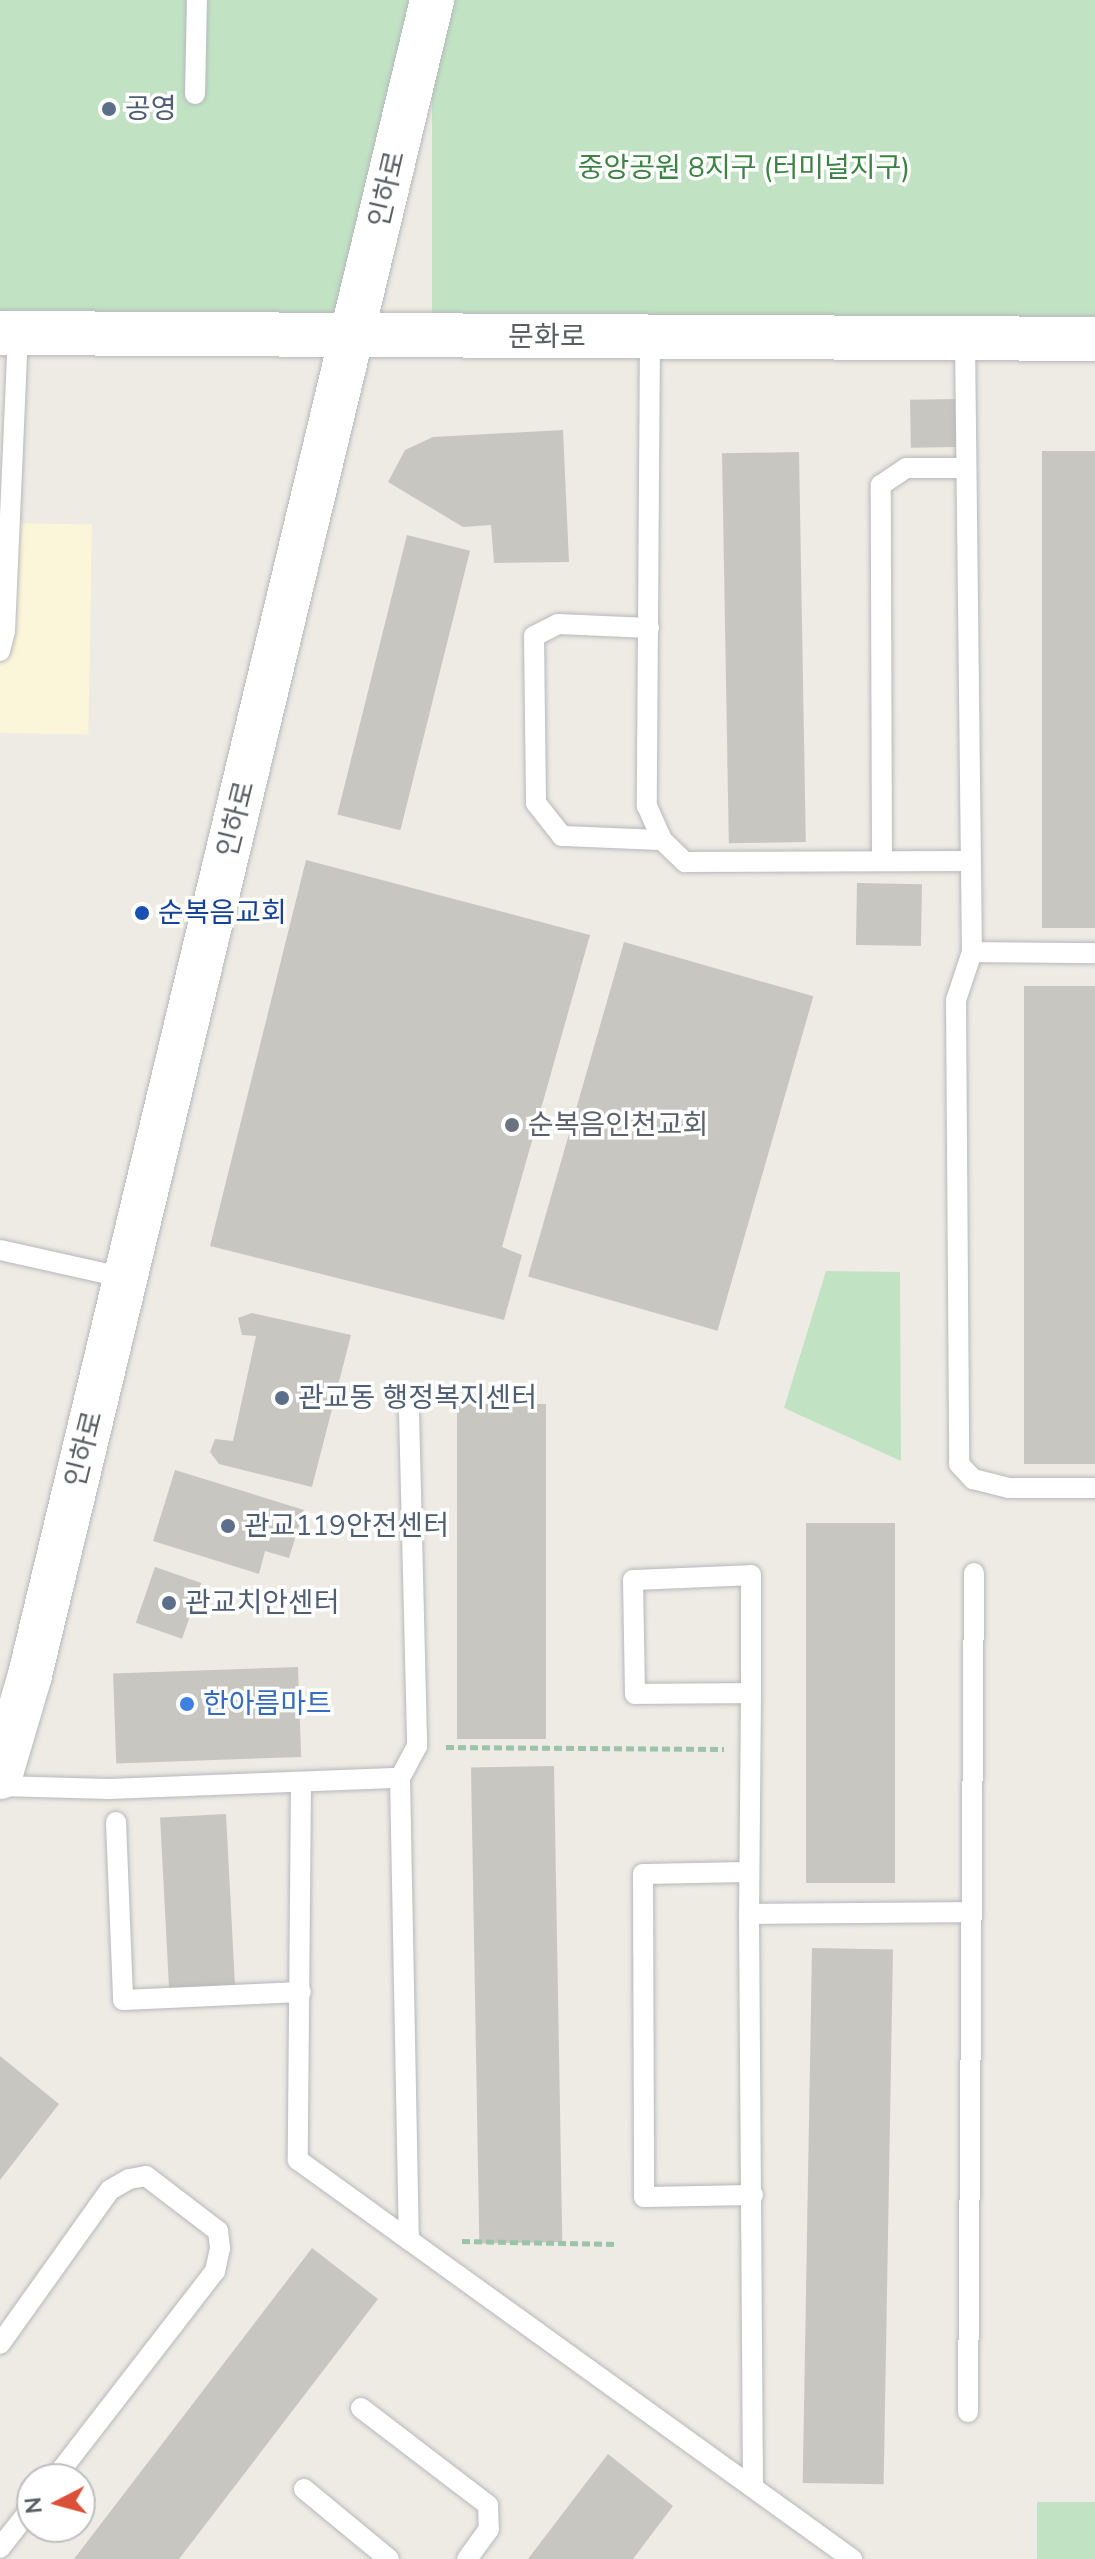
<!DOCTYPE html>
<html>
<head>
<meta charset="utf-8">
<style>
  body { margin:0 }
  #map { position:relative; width:1095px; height:2559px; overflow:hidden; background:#edebe3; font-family:"Nunito Sans","Noto Sans KR",sans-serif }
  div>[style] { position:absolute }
  .commercial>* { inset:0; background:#fbf5da; transform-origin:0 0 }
  .green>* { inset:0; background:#c1e3c3; transform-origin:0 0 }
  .building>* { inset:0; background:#c8c6c0; transform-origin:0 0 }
  .path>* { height:5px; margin-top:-2.5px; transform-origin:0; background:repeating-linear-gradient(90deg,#9bc3a9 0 8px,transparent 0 12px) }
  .roads { filter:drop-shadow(0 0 2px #b6b8bc) drop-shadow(0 0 2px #b6b8bc) }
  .service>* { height:20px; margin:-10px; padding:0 10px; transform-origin:10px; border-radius:10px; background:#fff }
  .secondary>* { height:44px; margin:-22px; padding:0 22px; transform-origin:22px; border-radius:22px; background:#fff }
  .dots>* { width:22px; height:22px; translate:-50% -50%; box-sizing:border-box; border:4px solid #fff; border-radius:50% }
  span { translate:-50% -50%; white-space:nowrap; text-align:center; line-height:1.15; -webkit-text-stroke:7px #fff; paint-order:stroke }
  .service-label { font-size:28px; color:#4e5e75 }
  .left { translate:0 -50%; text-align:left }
  .park-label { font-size:28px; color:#3b8243 }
  .street-label { font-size:28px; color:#5b5e63 }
  .transit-label { font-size:28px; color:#164399 }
  .worship-label { font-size:28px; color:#5b616d }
  .shop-label { font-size:28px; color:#366cbe }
  .north { position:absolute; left:16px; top:2463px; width:80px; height:80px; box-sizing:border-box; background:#fff; border:2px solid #bdbfc1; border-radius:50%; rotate:264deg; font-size:22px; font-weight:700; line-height:32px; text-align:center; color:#5b5e63 }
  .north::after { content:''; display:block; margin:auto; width:28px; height:36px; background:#dc503a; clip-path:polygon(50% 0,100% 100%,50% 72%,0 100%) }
</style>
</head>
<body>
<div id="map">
  <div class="commercial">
    <i style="left:0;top:523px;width:92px;height:210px;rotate:1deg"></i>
  </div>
  <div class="green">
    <i style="clip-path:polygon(0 0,421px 0,335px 316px,0 315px)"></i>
    <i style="left:432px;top:0;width:663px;height:345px"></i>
    <i style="clip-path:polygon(826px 1271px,900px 1272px,901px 1461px,784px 1408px)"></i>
    <i style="left:1037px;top:2502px;width:58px;height:57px"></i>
  </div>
  <div class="building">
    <i style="left:957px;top:399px;width:48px;height:47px;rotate:89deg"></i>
    <i style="clip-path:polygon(563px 430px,569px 562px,494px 563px,491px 525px,463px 527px,388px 482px,405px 450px,433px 437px)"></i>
    <i style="left:1095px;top:451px;width:477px;height:53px;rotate:90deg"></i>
    <i style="left:799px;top:452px;width:390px;height:77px;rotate:89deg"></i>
    <i style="left:407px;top:535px;width:65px;height:288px;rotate:14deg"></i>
    <i style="clip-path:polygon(306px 860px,590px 935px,502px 1247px,522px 1255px,504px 1320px,210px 1246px)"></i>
    <i style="left:857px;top:883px;width:65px;height:62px;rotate:1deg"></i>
    <i style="left:624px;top:942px;width:197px;height:348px;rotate:16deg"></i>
    <i style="left:1024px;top:986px;width:71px;height:478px"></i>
    <i style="clip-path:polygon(252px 1313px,351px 1335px,312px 1487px,219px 1464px,210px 1452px,215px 1439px,233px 1441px,256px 1336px,242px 1335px,238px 1318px)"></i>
    <i style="left:457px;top:1404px;width:89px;height:335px"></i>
    <i style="clip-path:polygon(175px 1470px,304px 1510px,289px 1558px,265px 1551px,259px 1574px,153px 1541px)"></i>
    <i style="left:895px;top:1523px;width:360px;height:89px;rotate:90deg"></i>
    <i style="left:155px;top:1567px;width:49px;height:59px;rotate:19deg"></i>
    <i style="left:298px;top:1667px;width:90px;height:185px;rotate:88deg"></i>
    <i style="left:554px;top:1766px;width:476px;height:83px;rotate:89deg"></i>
    <i style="left:226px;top:1814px;width:176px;height:66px;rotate:87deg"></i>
    <i style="left:812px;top:1948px;width:81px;height:535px;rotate:1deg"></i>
    <i style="clip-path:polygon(0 2056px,59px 2104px,0 2180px)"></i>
    <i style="clip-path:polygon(312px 2248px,378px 2299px,179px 2559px,74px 2559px)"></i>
    <i style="clip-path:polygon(608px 2454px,673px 2506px,633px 2559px,528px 2559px)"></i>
  </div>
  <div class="path">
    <i style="left:446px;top:1747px;width:278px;rotate:0.4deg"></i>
    <i style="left:462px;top:2241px;width:156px;rotate:1.1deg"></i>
  </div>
  <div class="roads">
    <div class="service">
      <i style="left:195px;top:94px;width:94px;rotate:-88.8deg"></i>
      <i style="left:650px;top:337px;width:469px;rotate:90.4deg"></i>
      <i style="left:647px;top:806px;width:37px;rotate:66deg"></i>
      <i style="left:662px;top:840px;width:32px;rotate:44deg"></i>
      <i style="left:685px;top:862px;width:285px;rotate:-0.2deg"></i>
      <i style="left:965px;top:339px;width:613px;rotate:89.35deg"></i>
      <i style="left:972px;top:952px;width:51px;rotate:108.4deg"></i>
      <i style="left:956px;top:1000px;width:464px;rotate:89.6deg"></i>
      <i style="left:959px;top:1464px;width:21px;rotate:47deg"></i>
      <i style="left:973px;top:1479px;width:36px;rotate:14deg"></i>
      <i style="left:1008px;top:1488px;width:87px"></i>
      <i style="left:649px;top:628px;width:91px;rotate:-177.5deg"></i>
      <i style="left:558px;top:624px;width:27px;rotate:153deg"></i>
      <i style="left:534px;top:636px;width:167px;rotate:89.3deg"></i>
      <i style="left:536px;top:803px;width:42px;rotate:51.8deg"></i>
      <i style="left:562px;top:836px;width:100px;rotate:2.3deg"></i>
      <i style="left:0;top:651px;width:21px;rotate:-76deg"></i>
      <i style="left:5px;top:631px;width:298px;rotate:-87.5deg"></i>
      <i style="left:882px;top:861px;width:376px;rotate:-90.2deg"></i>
      <i style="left:881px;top:485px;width:30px;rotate:-34deg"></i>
      <i style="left:906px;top:468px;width:60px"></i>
      <i style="left:972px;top:952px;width:123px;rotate:0.5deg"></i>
      <i style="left:0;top:1250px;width:128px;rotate:12.6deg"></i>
      <i style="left:409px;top:1411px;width:335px;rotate:88.6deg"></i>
      <i style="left:417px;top:1746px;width:36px;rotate:118deg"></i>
      <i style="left:400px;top:1778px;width:462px;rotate:88.9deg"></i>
      <i style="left:409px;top:2240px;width:546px;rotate:35.76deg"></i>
      <i style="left:751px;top:1693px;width:116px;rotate:179.5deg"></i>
      <i style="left:635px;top:1694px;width:114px;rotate:-91deg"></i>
      <i style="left:633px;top:1580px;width:118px;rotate:-2.4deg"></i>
      <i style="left:751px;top:1575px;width:118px;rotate:90deg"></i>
      <i style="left:751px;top:1693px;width:221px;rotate:90.5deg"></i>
      <i style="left:749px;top:1914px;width:571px;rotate:89.6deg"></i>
      <i style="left:301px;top:1782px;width:378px;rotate:90.5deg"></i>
      <i style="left:298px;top:2160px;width:137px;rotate:35.8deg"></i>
      <i style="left:0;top:1786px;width:109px;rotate:1.6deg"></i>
      <i style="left:109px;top:1789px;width:291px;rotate:-2.2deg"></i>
      <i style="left:116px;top:1822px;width:178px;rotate:87.7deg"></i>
      <i style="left:123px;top:2000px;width:178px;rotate:-2.6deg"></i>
      <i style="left:749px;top:1872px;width:106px;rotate:178.9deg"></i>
      <i style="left:643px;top:1874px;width:323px;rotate:89.8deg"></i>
      <i style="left:644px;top:2197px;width:109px;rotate:-1.1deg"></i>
      <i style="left:749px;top:1914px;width:223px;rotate:-0.5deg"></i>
      <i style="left:0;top:2344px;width:189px;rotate:-54.5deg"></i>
      <i style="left:110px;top:2190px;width:22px;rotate:-30deg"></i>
      <i style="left:129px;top:2179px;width:17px;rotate:-10deg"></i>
      <i style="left:146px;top:2176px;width:91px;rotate:37.4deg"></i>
      <i style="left:218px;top:2231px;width:17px;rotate:83deg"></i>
      <i style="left:220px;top:2248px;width:24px;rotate:102deg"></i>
      <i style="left:215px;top:2271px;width:263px;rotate:127.7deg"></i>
      <i style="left:361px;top:2408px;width:160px;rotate:37.4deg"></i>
      <i style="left:488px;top:2505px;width:24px;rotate:88deg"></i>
      <i style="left:489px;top:2529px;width:37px;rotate:126deg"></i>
      <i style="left:968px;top:2412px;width:839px;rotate:-89.59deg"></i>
      <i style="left:304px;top:2489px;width:110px;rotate:39.5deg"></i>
      <i style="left:0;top:2548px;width:52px;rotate:-52deg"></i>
    </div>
    <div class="secondary">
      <i style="left:0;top:333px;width:1095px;rotate:0.31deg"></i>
      <i style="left:0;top:1777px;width:106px;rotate:-73.6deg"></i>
      <i style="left:30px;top:1675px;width:1723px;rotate:-76.5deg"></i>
    </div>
  </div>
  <div class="dots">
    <i style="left:109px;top:109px;background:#5c6f8a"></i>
    <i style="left:142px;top:913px;background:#1a4fb4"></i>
    <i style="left:512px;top:1125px;background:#6b7280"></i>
    <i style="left:282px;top:1398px;background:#5c6f8a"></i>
    <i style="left:228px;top:1526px;background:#5c6f8a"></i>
    <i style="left:169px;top:1603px;background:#5c6f8a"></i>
    <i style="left:187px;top:1704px;background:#3f7fe0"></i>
  </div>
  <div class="service-label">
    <span class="left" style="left:125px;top:109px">공영</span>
    <span class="left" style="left:298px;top:1398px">관교동 행정복지센터</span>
    <span class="left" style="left:244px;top:1526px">관교119안전센터</span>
    <span class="left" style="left:185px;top:1603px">관교치안센터</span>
  </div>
  <div class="park-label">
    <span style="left:744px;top:168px">중앙공원 8지구 (터미널지구)</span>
  </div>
  <div class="street-label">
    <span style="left:387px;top:189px;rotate:-77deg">인하로</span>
    <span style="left:547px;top:337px">문화로</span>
    <span style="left:236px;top:819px;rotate:-76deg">인하로</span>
    <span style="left:84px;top:1449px;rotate:-76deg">인하로</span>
  </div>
  <div class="transit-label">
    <span class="left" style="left:158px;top:913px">순복음교회</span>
  </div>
  <div class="worship-label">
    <span class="left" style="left:528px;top:1125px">순복음인천교회</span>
  </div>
  <div class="shop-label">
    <span class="left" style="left:203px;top:1704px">한아름마트</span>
  </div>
  <div class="north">N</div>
</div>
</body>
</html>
